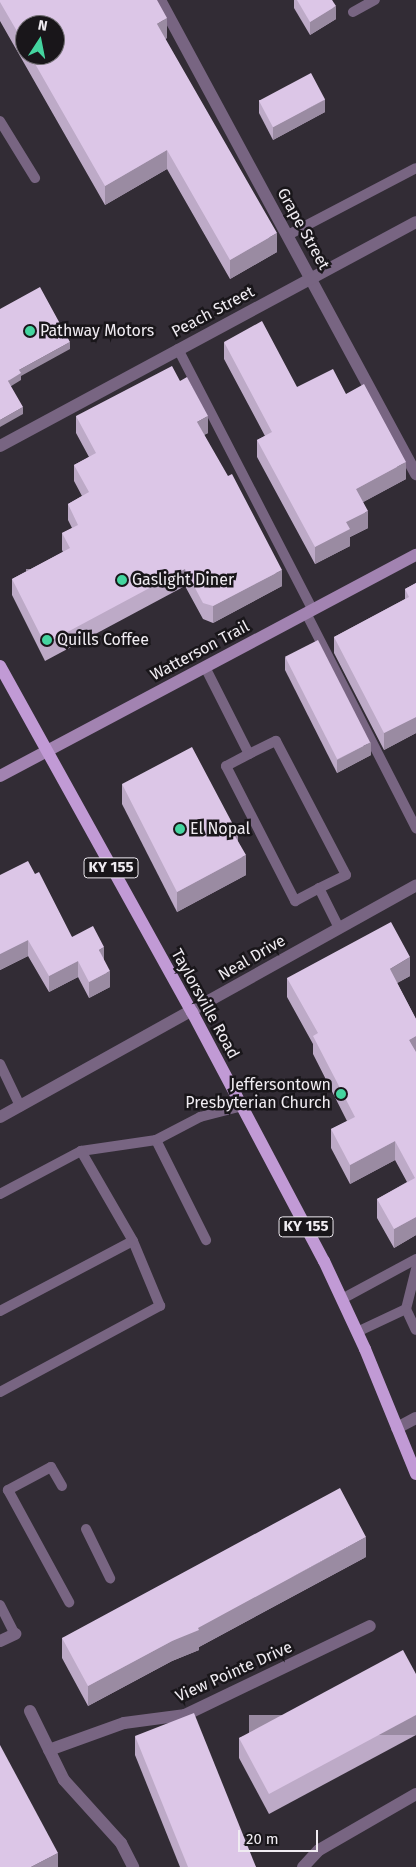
<!DOCTYPE html>
<html>
<head>
<meta charset="utf-8">
<style>
  body { margin:0 }
  #map { position:relative; width:416px; height:1867px; overflow:hidden; background:#322c35; font-family:"Fira Sans",sans-serif }
  div>[style] { position:absolute }
  .service>* { height:10px; margin:-5px; padding:0 5px; transform-origin:5px; border-radius:5px; background:#786582 }
  .minor>* { height:12px; margin:-6px; padding:0 6px; transform-origin:6px; border-radius:6px; background:#786582 }
  .secondary>* { height:12px; margin:-6px; padding:0 6px; transform-origin:6px; border-radius:6px; background:#a283b1 }
  .primary>* { height:12px; margin:-6px; padding:0 6px; transform-origin:6px; border-radius:6px; background:#c19ad5 }
  .wall>* { inset:0; background:#bdaac7 }
  .shaded-wall>* { inset:0; background:#9a8ba2; transform-origin:0 0 }
  .building>* { inset:0; background:#dcc6e7; transform-origin:0 0 }
  .dots>* { width:14px; height:14px; translate:-50% -50%; box-sizing:border-box; border:2px solid #19161a; border-radius:50% }
  span { translate:-50% -50%; white-space:nowrap; text-align:center; line-height:1.15; -webkit-text-stroke:5px #19161a; paint-order:stroke }
  .shield-label span { padding:1px 4px; background:#19161a; border:1px solid; border-radius:4px; -webkit-text-stroke-width:0 }
  .shield-label { font-size:15px; color:#f0ecf2; font-weight:700 }
  .street-label { font-size:16px; color:#f0ecf2 }
  .poi-label { font-size:16px; color:#f0ecf2 }
  .left { translate:0 -50%; text-align:left }
  .right { translate:-100% -50%; text-align:right }
  .north { position:absolute; left:15px; top:15px; width:50px; height:50px; box-sizing:border-box; background:#19161a; border:1px solid #6f6c70; border-radius:50%; rotate:11deg; font-size:14px; font-weight:700; line-height:20px; text-align:center; color:#f0ecf2 }
  .north::after { content:''; display:block; margin:auto; width:18px; height:22px; background:#44d49f; clip-path:polygon(50% 0,100% 100%,50% 72%,0 100%) }
  .scale { position:absolute; left:238px; top:1830px; width:80px; height:22px; box-sizing:border-box; border:2px solid #f0ecf2; border-top:0; padding-left:6px; font-size:15px; line-height:18px; white-space:nowrap; color:#f0ecf2; -webkit-text-stroke:4px #19161a; paint-order:stroke }
</style>
</head>
<body>
<div id="map">
  <div class="service">
    <i style="left:353px;top:12px;width:25px;rotate:-29deg"></i>
    <i style="left:0;top:121px;width:67px;rotate:58.4deg"></i>
    <i style="left:288px;top:235px;width:144px;rotate:-27.6deg"></i>
    <i style="left:178px;top:349px;width:294px;rotate:62.7deg"></i>
    <i style="left:306px;top:613px;width:242px;rotate:62.9deg"></i>
    <i style="left:205px;top:667px;width:97px;rotate:63.2deg"></i>
    <i style="left:249px;top:754px;width:30px;rotate:-26deg"></i>
    <i style="left:276px;top:741px;width:151px;rotate:62.4deg"></i>
    <i style="left:346px;top:875px;width:30px;rotate:154deg"></i>
    <i style="left:319px;top:888px;width:45px;rotate:63.4deg"></i>
    <i style="left:249px;top:754px;width:26px;rotate:152deg"></i>
    <i style="left:226px;top:766px;width:152px;rotate:62.9deg"></i>
    <i style="left:295px;top:901px;width:27px;rotate:-28deg"></i>
    <i style="left:0;top:1064px;width:47px;rotate:64.5deg"></i>
    <i style="left:156px;top:1140px;width:112px;rotate:63.4deg"></i>
    <i style="left:0;top:1194px;width:92px;rotate:-28deg"></i>
    <i style="left:81px;top:1151px;width:76px;rotate:-8.3deg"></i>
    <i style="left:156px;top:1140px;width:50px;rotate:-27.6deg"></i>
    <i style="left:200px;top:1117px;width:43px;rotate:-14.7deg"></i>
    <i style="left:416px;top:1269px;width:41px;rotate:104deg"></i>
    <i style="left:406px;top:1309px;width:23px;rotate:65deg"></i>
    <i style="left:342px;top:1299px;width:84px;rotate:-28.4deg"></i>
    <i style="left:0;top:1311px;width:150px;rotate:-27.8deg"></i>
    <i style="left:357px;top:1332px;width:54px;rotate:-25.1deg"></i>
    <i style="left:0;top:1392px;width:182px;rotate:-28.3deg"></i>
    <i style="left:160px;top:1306px;width:70px;rotate:-112.6deg"></i>
    <i style="left:133px;top:1241px;width:104px;rotate:-120deg"></i>
    <i style="left:62px;top:1486px;width:22px;rotate:-120deg"></i>
    <i style="left:51px;top:1467px;width:49px;rotate:151.9deg"></i>
    <i style="left:8px;top:1490px;width:128px;rotate:61.4deg"></i>
    <i style="left:86px;top:1529px;width:55px;rotate:63.9deg"></i>
    <i style="left:0;top:1605px;width:33px;rotate:63deg"></i>
  </div>
  <div class="minor">
    <i style="left:160px;top:0;width:539px;rotate:61.63deg"></i>
    <i style="left:0;top:446px;width:472px;rotate:-28.3deg"></i>
    <i style="left:0;top:1117px;width:476px;rotate:-29.1deg"></i>
    <i style="left:397px;top:1428px;width:21px;rotate:-28deg"></i>
    <i style="left:0;top:1641px;width:17px;rotate:-25deg"></i>
    <i style="left:30px;top:1711px;width:77px;rotate:63.8deg"></i>
    <i style="left:64px;top:1780px;width:85px;rotate:47.9deg"></i>
    <i style="left:121px;top:1843px;width:27px;rotate:63deg"></i>
    <i style="left:49px;top:1750px;width:80px;rotate:-19.8deg"></i>
    <i style="left:124px;top:1723px;width:62px;rotate:-7.5deg"></i>
    <i style="left:185px;top:1715px;width:205px;rotate:-25.7deg"></i>
    <i style="left:303px;top:1867px;width:23px;rotate:-47deg"></i>
    <i style="left:319px;top:1850px;width:112px;rotate:-30deg"></i>
  </div>
  <div class="secondary">
    <i style="left:0;top:776px;width:471px;rotate:-28deg"></i>
  </div>
  <div class="primary">
    <i style="left:0;top:666px;width:396px;rotate:61deg"></i>
    <i style="left:192px;top:1012px;width:282px;rotate:62.1deg"></i>
    <i style="left:324px;top:1261px;width:97px;rotate:65deg"></i>
    <i style="left:365px;top:1349px;width:135px;rotate:67.8deg"></i>
  </div>
  <div class="wall">
    <i style="clip-path:polygon(evenodd,0 0,167px 38px,165px 39px,277px 252px,230px 279px,167px 169px,105px 205px,0 21px,0 0,25px 25px,55px 55px,25px 55px,25px 25px)"></i>
    <i style="clip-path:polygon(294px 0,332px 0,336px 19px,310px 35px,294px 8px)"></i>
    <i style="clip-path:polygon(259px 100px,325px 112px,273px 140px,259px 113px)"></i>
    <i style="clip-path:polygon(224px 342px,297px 387px,346px 394px,406px 479px,363px 502px,368px 528px,350px 537px,350px 546px,315px 564px,257px 457px,257px 440px,265px 436px,224px 359px)"></i>
    <i style="clip-path:polygon(76px 416px,208px 433px,204px 435px,282px 586px,213px 623px,203px 619px,185px 586px,45px 661px,12px 595px,12px 579px,63px 552px,62px 550px,62px 533px,72px 528px,68px 520px,68px 504px,82px 496px,74px 481px,74px 465px,89px 457px,76px 433px)"></i>
    <i style="clip-path:polygon(416px 583px,416px 733px,384px 750px,334px 653px,334px 637px,405px 599px,405px 589px)"></i>
    <i style="clip-path:polygon(285px 657px,371px 755px,337px 773px,285px 670px)"></i>
    <i style="clip-path:polygon(122px 784px,238px 842px,246px 875px,177px 912px,122px 804px)"></i>
    <i style="clip-path:polygon(0 875px,72px 937px,104px 961px,110px 987px,89px 998px,78px 977px,49px 992px,28px 956px,0 970px)"></i>
    <i style="clip-path:polygon(410px 976px,397px 983px,416px 1019px,416px 1235px,394px 1248px,377px 1218px,377px 1199px,407px 1182px,395px 1160px,350px 1184px,331px 1148px,331px 1129px,347px 1121px,313px 1054px,313px 1044px,287px 997px,287px 978px)"></i>
    <i style="clip-path:polygon(366px 1557px,199px 1647px,199px 1650px,172px 1661px,88px 1706px,62px 1658px,62px 1638px)"></i>
    <i style="clip-path:polygon(416px 1674px,416px 1735px,269px 1814px,239px 1758px,239px 1738px)"></i>
    <i style="clip-path:polygon(135px 1736px,256px 1867px,180px 1867px,135px 1755px)"></i>
  </div>
  <div class="shaded-wall">
    <i style="clip-path:polygon(336px 6px,336px 19px,310px 35px,310px 22px)"></i>
    <i style="clip-path:polygon(167px 18px,167px 38px,157px 43px,157px 24px)"></i>
    <i style="clip-path:polygon(325px 99px,325px 112px,273px 140px,273px 127px)"></i>
    <i style="clip-path:polygon(167px 150px,167px 169px,105px 205px,105px 186px)"></i>
    <i style="clip-path:polygon(277px 233px,277px 252px,230px 279px,230px 260px)"></i>
    <i style="clip-path:polygon(70px 342px,70px 349px,21px 376px,21px 380px,8px 388px,8px 381px,19px 370px)"></i>
    <i style="clip-path:polygon(23px 407px,23px 414px,0 427px,0 420px)"></i>
    <i style="clip-path:polygon(208px 416px,208px 433px,197px 438px,197px 422px)"></i>
    <i style="clip-path:polygon(406px 462px,406px 479px,356px 506px,356px 489px)"></i>
    <i style="clip-path:polygon(368px 511px,368px 528px,350px 537px,350px 546px,315px 564px,315px 547px,346px 522px)"></i>
    <i style="left:185px;top:569px;width:17px;height:159px;rotate:90deg"></i>
    <i style="clip-path:polygon(282px 570px,282px 586px,213px 623px,213px 606px)"></i>
    <i style="clip-path:polygon(416px 717px,416px 733px,384px 750px,384px 733px)"></i>
    <i style="clip-path:polygon(371px 742px,371px 755px,337px 773px,337px 760px)"></i>
    <i style="clip-path:polygon(238px 834px,238px 853px,235px 836px)"></i>
    <i style="clip-path:polygon(246px 855px,246px 875px,177px 912px,177px 892px)"></i>
    <i style="clip-path:polygon(28px 940px,28px 956px,0 970px,0 954px)"></i>
    <i style="clip-path:polygon(104px 947px,104px 963px,99px 950px)"></i>
    <i style="clip-path:polygon(410px 957px,410px 976px,390px 987px,390px 969px)"></i>
    <i style="clip-path:polygon(78px 961px,78px 977px,49px 992px,49px 976px)"></i>
    <i style="clip-path:polygon(110px 971px,110px 987px,89px 998px,89px 982px)"></i>
    <i style="clip-path:polygon(416px 1036px,416px 1055px,409px 1040px)"></i>
    <i style="clip-path:polygon(395px 1141px,395px 1160px,350px 1184px,350px 1165px)"></i>
    <i style="clip-path:polygon(416px 1217px,416px 1235px,394px 1248px,394px 1229px)"></i>
    <i style="clip-path:polygon(366px 1537px,366px 1557px,199px 1647px,199px 1650px,172px 1661px,88px 1706px,88px 1686px)"></i>
    <i style="left:416px;top:1715px;width:20px;height:167px;rotate:90deg"></i>
    <i style="clip-path:polygon(58px 1853px,58px 1867px,31px 1867px)"></i>
  </div>
  <div class="building">
    <i style="clip-path:polygon(0 0,157px 0,167px 18px,157px 24px,277px 233px,230px 260px,167px 150px,105px 186px,30px 55px,55px 55px,55px 25px,25px 25px,25px 45px,0 2px)"></i>
    <i style="clip-path:polygon(297px 0,332px 0,336px 6px,310px 22px)"></i>
    <i style="left:311px;top:73px;width:30px;height:59px;rotate:62deg"></i>
    <i style="clip-path:polygon(40px 287px,70px 342px,19px 370px,21px 373px,8px 381px,23px 407px,0 420px,0 309px)"></i>
    <i style="clip-path:polygon(262px 321px,297px 387px,333px 369px,346px 394px,364px 384px,406px 462px,356px 489px,368px 511px,346px 522px,350px 529px,315px 547px,257px 440px,272px 432px,224px 342px)"></i>
    <i style="clip-path:polygon(172px 366px,180px 381px,187px 377px,208px 416px,197px 422px,228px 476px,232px 474px,282px 570px,213px 606px,203px 603px,185px 569px,45px 644px,12px 579px,70px 548px,62px 533px,78px 525px,68px 504px,89px 492px,74px 465px,96px 453px,76px 416px)"></i>
    <i style="clip-path:polygon(416px 583px,416px 717px,384px 733px,334px 637px,409px 597px,405px 589px)"></i>
    <i style="left:318px;top:640px;width:115px;height:37px;rotate:63deg"></i>
    <i style="clip-path:polygon(192px 747px,238px 834px,235px 836px,246px 855px,177px 892px,122px 784px)"></i>
    <i style="clip-path:polygon(28px 861px,35px 874px,39px 872px,72px 937px,93px 926px,104px 947px,99px 950px,110px 971px,89px 982px,78px 961px,49px 976px,28px 940px,0 954px,0 875px)"></i>
    <i style="clip-path:polygon(391px 922px,410px 957px,390px 969px,416px 1019px,416px 1036px,409px 1040px,416px 1052px,416px 1217px,394px 1229px,377px 1199px,415px 1178px,395px 1141px,350px 1165px,331px 1129px,355px 1117px,313px 1036px,318px 1033px,287px 978px)"></i>
    <i style="clip-path:polygon(340px 1488px,366px 1537px,198px 1628px,199px 1630px,172px 1641px,88px 1686px,62px 1638px)"></i>
    <i style="clip-path:polygon(403px 1650px,416px 1674px,416px 1715px,269px 1794px,239px 1738px)"></i>
    <i style="clip-path:polygon(194px 1713px,256px 1867px,188px 1867px,135px 1736px)"></i>
    <i style="clip-path:polygon(0 1745px,58px 1853px,31px 1867px,0 1867px)"></i>
  </div>
  <div class="dots">
    <i style="left:30px;top:331px;background:#44d49f"></i>
    <i style="left:122px;top:580px;background:#44d49f"></i>
    <i style="left:47px;top:640px;background:#44d49f"></i>
    <i style="left:180px;top:829px;background:#44d49f"></i>
    <i style="left:341px;top:1094px;background:#44d49f"></i>
  </div>
  <div class="shield-label">
    <span style="left:111px;top:868px">KY 155</span>
    <span style="left:306px;top:1227px">KY 155</span>
  </div>
  <div class="street-label">
    <span style="left:303px;top:229px;rotate:61deg">Grape Street</span>
    <span style="left:213px;top:312px;rotate:-28deg">Peach Street</span>
    <span style="left:200px;top:651px;rotate:-28deg">Watterson Trail</span>
    <span style="left:252px;top:958px;rotate:-30deg">Neal Drive</span>
    <span style="left:205px;top:1004px;rotate:61deg">Taylorsville Road</span>
    <span style="left:234px;top:1672px;rotate:-24deg">View Pointe Drive</span>
  </div>
  <div class="poi-label">
    <span class="left" style="left:40px;top:331px">Pathway Motors</span>
    <span class="left" style="left:132px;top:580px">Gaslight Diner</span>
    <span class="left" style="left:57px;top:640px">Quills Coffee</span>
    <span class="left" style="left:190px;top:829px">El Nopal</span>
    <span class="right" style="left:331px;top:1094px">Jeffersontown<br>Presbyterian Church</span>
  </div>
  <div class="north">N</div>
  <div class="scale">20 m</div>
</div>
</body>
</html>
